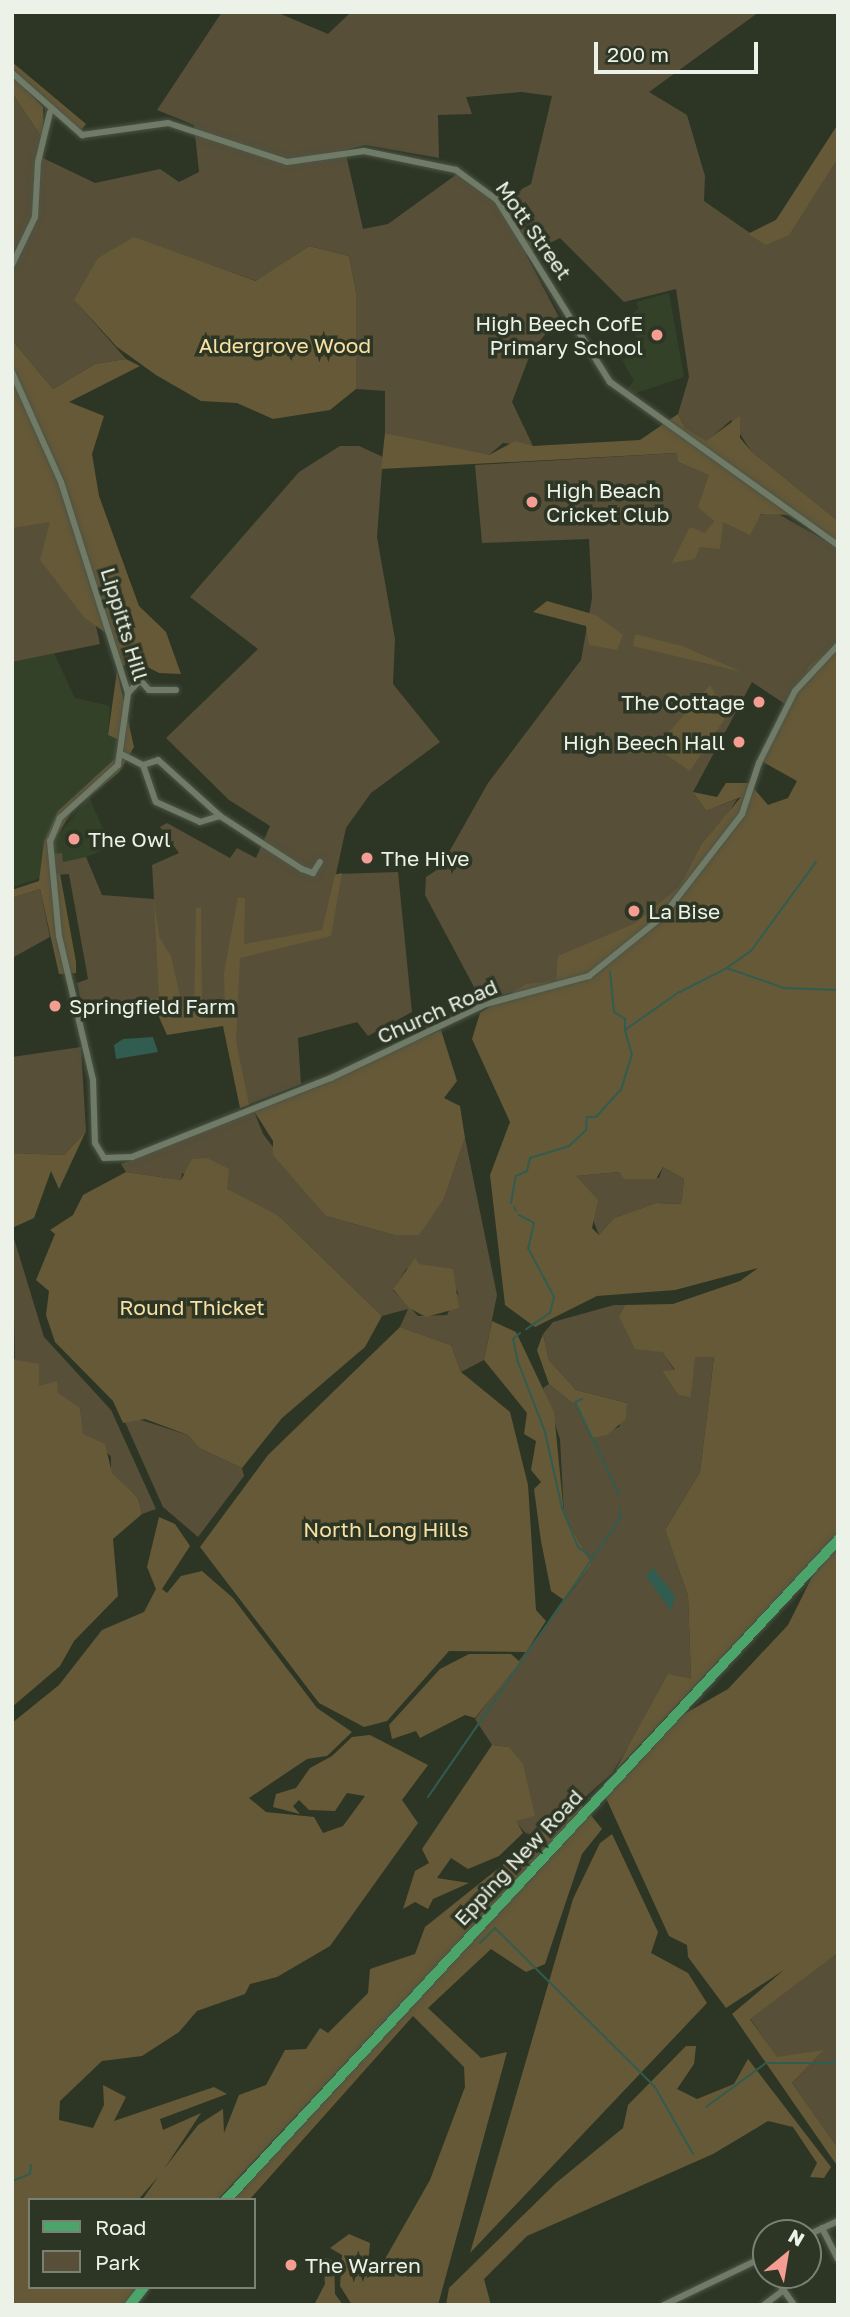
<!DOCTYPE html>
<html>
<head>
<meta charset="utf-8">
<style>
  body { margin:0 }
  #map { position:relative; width:850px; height:2317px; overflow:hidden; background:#2d3625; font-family:"Golos Text",sans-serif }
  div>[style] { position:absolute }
  .built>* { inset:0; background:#344129 }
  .green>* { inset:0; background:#574f38 }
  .forest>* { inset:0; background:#665937 }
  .water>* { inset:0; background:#315c50 }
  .stream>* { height:2px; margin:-1px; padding:0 1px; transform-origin:1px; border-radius:1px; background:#315c50 }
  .roads { filter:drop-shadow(0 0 2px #4d5446) drop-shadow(0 0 2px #4d5446) }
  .minor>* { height:6px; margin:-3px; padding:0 3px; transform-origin:3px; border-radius:3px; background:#707b67 }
  .primary>* { height:10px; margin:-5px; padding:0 5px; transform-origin:5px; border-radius:5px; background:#4ba56a }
  .dots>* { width:19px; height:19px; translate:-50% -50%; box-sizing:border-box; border:4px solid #2d3625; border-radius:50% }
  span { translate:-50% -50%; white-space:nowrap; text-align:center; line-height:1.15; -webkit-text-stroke:7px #2d3625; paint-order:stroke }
  .street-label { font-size:21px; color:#ecf2e7 }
  .poi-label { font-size:21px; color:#ecf2e7 }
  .right { translate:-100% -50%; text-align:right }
  .left { translate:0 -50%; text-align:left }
  .park-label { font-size:21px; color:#f8e0a2 }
  .frame { position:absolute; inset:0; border:14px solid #ecf2e7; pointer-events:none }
  .legend { position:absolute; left:28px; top:2198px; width:228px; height:91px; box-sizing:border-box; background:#2d3625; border:2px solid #798173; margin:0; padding:9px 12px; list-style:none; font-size:21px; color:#ecf2e7 }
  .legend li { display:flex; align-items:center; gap:14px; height:35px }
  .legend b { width:35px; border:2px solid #798173 }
  .north { position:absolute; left:752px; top:2219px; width:70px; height:70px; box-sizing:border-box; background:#2d3625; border:2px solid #798173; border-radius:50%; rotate:30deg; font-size:19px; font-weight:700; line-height:28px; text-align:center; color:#ecf2e7 }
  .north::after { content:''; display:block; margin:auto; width:24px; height:32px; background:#f59c93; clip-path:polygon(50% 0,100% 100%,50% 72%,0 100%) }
  .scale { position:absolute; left:594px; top:42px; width:164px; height:32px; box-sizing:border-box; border:4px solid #ecf2e7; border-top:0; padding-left:9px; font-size:21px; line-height:24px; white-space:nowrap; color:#ecf2e7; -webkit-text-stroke:5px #2d3625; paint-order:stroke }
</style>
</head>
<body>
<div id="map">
  <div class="built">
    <i style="clip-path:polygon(669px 293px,684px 377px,627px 396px,623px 393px,634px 381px,622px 360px,641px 354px,630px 316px,639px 308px,636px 302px)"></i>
    <i style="clip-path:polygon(54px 653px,75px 698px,110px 706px,108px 735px,119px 740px,118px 756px,58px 811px,44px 877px,12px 887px,12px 662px)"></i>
    <i style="clip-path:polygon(89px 797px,111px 847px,86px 857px,96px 891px,73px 897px,69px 874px,54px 875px,54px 841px)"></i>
  </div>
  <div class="green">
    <i style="clip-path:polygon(evenodd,222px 12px,276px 12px,328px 34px,351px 12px,759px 12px,649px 92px,687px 115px,705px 176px,704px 201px,750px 233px,776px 220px,838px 141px,838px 521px,751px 451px,731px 420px,706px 442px,685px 428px,678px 414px,689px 377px,676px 289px,624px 302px,560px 238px,526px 255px,559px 317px,531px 352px,512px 402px,533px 446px,503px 443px,489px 455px,475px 454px,385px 433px,385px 391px,356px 389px,356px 292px,349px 256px,309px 246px,257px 281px,134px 238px,98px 259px,76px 302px,126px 359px,95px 364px,53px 389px,12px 340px,12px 93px,44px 141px,43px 158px,95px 183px,160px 169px,179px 182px,199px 172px,194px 125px,157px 110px,222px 12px,521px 92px,552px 96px,531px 184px,496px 203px,457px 174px,388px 224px,363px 229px,345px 150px,365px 145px,439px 158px,438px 115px,472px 114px,466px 97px,521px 92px)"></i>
    <i style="clip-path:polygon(340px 446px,359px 446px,383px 457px,377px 537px,395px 639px,393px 684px,440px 742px,371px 793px,346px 828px,336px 874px,398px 872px,412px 1012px,368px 1036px,357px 1022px,298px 1038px,301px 1084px,242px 1107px,228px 1016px,166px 1027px,161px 999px,83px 1011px,77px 983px,88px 979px,69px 874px,54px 875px,54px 854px,62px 853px,63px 862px,86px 857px,102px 895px,154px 899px,152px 865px,179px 853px,160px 827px,167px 823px,230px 858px,237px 848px,256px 858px,270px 826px,229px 800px,166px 738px,258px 649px,190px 597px,299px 472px)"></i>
    <i style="clip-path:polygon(678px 453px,678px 462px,710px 475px,714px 521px,700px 547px,723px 522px,775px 512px,838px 548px,838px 647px,791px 708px,752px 682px,693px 792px,706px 811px,737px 799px,687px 881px,640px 936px,557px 981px,481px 1000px,425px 895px,426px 877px,440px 868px,488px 783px,581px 660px,592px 598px,589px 539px,482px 543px,475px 465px)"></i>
    <i style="clip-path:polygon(71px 514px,100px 644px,12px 662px,12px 523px)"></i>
    <i style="clip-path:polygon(40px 889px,50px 937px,12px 958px,12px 898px)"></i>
    <i style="clip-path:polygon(81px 1047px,86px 1131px,64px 1155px,12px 1153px,12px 1057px)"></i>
    <i style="clip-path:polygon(evenodd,254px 1111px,263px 1134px,326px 1216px,394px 1235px,425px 1225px,444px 1199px,465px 1138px,497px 1295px,484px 1360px,461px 1372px,451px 1345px,400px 1327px,408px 1309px,382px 1316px,279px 1216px,182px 1173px,181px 1180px,126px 1172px,121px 1164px,254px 1111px,419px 1264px,453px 1283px,458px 1293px,447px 1315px,418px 1316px,393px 1290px,406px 1269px,419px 1264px)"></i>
    <i style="clip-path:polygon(663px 1167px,684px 1179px,681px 1204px,656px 1203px,614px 1218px,599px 1235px,576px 1176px,619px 1172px,659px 1178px)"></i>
    <i style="clip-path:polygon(12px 1232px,44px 1337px,111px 1410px,156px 1509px,142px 1514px,138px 1498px,111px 1473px,111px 1456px,82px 1435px,80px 1408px,39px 1387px,15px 1360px)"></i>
    <i style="clip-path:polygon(614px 1305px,625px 1305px,619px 1316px,662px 1352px,675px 1371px,662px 1371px,678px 1395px,691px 1396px,694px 1357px,714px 1356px,700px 1472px,665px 1530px,688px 1596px,691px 1679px,642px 1726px,612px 1773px,534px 1843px,515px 1821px,509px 1747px,492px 1745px,475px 1719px,592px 1564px,564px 1515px,560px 1439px,543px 1388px,549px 1384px,575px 1405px,591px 1438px,619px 1427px,627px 1403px,576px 1390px,549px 1360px,543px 1334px,553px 1322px)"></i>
    <i style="clip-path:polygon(135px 1418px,188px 1435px,199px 1448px,242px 1468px,244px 1476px,198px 1537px,163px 1507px,125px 1422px)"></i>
    <i style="clip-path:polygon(838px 1953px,838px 2148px,792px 2083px,823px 2051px,777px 2058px,750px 2018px)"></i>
  </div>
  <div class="forest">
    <i style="clip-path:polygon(12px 62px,86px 124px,80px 131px,12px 70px)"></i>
    <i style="clip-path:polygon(12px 75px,43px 107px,44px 141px,12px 93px)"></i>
    <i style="clip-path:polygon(838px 124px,838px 158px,789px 235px,766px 245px,748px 234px,776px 220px)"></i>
    <i style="clip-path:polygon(134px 237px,256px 281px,309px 246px,349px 256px,356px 292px,356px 389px,330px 410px,273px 419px,237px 403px,201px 401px,156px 375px,117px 347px,74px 300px,98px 258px)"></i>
    <i style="clip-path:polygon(12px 340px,53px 389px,95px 364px,126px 359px,140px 366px,69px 402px,104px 416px,92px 454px,99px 496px,139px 606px,166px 632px,181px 674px,159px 673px,134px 660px,121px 667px,115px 640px,84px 617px,40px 560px,50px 522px,12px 528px)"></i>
    <i style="clip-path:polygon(678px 414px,685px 428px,706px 441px,740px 416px,740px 438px,751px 451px,838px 521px,838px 544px,788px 515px,761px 514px,750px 535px,723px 522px,720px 549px,700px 547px,695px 559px,672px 563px,690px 527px,705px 533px,714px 521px,698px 507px,709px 475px,678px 462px,677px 453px,381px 469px,385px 433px,489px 455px,515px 441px,533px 446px,640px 440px)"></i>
    <i style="clip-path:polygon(547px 601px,596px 615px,623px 635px,617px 650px,589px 645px,586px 626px,533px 612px)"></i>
    <i style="clip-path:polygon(635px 634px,682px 646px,742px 672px,633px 646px)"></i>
    <i style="clip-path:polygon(evenodd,838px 645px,838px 1533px,615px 1771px,668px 1674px,691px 1679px,688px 1596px,665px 1530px,700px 1472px,714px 1357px,695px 1357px,691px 1397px,678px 1395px,662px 1371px,675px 1370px,662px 1352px,635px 1349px,619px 1316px,625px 1305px,673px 1304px,740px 1281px,758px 1268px,675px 1290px,597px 1296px,535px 1327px,505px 1305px,490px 1175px,510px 1122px,472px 1039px,480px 1013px,526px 984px,556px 981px,558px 956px,636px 923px,680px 886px,702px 844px,741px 797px,706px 811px,693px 792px,717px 797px,726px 783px,749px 783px,768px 805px,788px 798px,797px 781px,763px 762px,809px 666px,838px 645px,663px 1167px,684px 1179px,681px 1204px,656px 1203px,614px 1218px,599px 1235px,592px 1228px,598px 1200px,576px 1176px,619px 1172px,624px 1179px,656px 1179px,663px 1167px)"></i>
    <i style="clip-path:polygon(117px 671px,134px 747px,119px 772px,71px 812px,54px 841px,54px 874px,60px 874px,76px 962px,76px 973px,59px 974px,40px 889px,12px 898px,12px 890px,39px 881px,44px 842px,58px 811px,118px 756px,119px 740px,108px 735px)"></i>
    <i style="clip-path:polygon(710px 685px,723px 707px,742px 693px,690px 771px,646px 741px,663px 739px)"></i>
    <i style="clip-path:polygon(342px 873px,331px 936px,240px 958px,236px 1041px,249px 1105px,240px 1108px,223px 1026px,167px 1035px,154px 1006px,84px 1014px,82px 1008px,159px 998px,154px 899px,159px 937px,171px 956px,184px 1014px,225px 1011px,224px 973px,238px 897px,245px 898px,244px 944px,322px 930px,335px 875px)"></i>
    <i style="clip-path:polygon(201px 907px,202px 1005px,194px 1006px,196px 908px)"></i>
    <i style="clip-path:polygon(441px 1030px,457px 1081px,444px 1098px,460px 1106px,465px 1138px,444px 1199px,419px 1235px,394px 1235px,326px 1216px,273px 1155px,273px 1141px,254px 1111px)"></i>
    <i style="clip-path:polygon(86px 1131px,59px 1189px,51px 1171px,34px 1218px,12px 1228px,12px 1153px,64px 1155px)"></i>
    <i style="clip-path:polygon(207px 1158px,229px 1169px,227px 1189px,279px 1216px,382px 1316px,365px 1347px,282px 1418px,242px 1468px,199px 1448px,188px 1435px,145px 1419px,123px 1423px,113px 1401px,55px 1342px,46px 1315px,49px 1291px,36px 1280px,55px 1234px,50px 1230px,73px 1215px,83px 1195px,126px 1172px,181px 1180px,192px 1159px)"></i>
    <i style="clip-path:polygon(415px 1258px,419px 1264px,453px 1269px,459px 1308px,426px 1317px,409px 1308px,393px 1289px)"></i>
    <i style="clip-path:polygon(492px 1321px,516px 1332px,554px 1412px,564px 1515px,592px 1564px,564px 1600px,551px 1591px,541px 1541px,534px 1489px,541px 1482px,531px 1470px,536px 1441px,524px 1434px,527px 1413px,484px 1360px)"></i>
    <i style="clip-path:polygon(400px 1327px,451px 1345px,461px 1372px,510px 1412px,528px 1485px,536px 1610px,546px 1621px,526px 1652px,449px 1651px,387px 1721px,364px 1727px,319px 1703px,200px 1547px,268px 1455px)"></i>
    <i style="clip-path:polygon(543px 1334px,549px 1360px,576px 1390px,627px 1403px,626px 1419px,607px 1435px,591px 1438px,575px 1405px,549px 1384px,537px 1350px)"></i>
    <i style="clip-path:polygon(12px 1353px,15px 1360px,39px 1364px,39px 1386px,57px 1381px,58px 1393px,80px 1408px,83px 1434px,105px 1444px,112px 1473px,138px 1498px,142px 1514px,113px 1539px,118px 1596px,74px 1641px,60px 1666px,12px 1707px)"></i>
    <i style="clip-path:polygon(159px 1517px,175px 1524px,190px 1546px,162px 1589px,167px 1593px,181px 1576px,202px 1571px,233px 1598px,317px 1708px,352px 1732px,327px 1756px,307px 1759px,249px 1798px,266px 1812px,314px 1817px,323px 1833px,343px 1826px,365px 1796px,347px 1793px,335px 1811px,309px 1810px,299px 1800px,293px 1806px,300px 1814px,273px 1807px,276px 1794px,296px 1788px,310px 1768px,332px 1756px,352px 1737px,370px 1735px,428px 1765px,402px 1800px,418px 1823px,330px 1946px,277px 1977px,250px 1984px,245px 1994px,197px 2011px,179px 2032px,142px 2056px,102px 2061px,60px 2101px,59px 2120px,93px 2128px,104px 2105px,103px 2085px,126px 2097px,114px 2121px,214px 2087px,227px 2094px,160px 2119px,163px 2130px,201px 2113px,164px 2169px,198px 2125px,223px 2109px,224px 2133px,239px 2095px,266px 2085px,285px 2050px,306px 2049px,320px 2028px,328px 2033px,368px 1993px,370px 1969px,415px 1954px,425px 1927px,580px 1803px,584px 1808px,217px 2200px,142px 2200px,158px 2177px,138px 2200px,30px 2200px,30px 2287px,140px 2287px,126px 2305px,12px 2305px,12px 1723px,59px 1685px,102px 1630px,144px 1612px,156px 1589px,147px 1567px)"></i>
    <i style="clip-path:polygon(838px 1546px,838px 1953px,750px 2019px,777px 2057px,824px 2050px,792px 2083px,838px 2148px,838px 2167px,732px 2014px,784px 1970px,726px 2008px,688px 1957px,687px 1945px,669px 1936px,606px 1798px,679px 1717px,728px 1689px,788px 1625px,812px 1577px)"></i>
    <i style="clip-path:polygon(469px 1654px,511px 1654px,520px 1662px,475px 1718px,465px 1715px,420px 1738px,416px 1731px,392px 1739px,389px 1725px,440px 1669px)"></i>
    <i style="clip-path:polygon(492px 1745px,509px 1747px,523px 1764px,535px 1816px,516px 1821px,523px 1833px,499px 1856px,468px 1869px,451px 1858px,437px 1878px,469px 1883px,433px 1899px,428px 1909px,415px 1902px,403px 1909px,415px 1871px,429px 1863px,422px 1849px)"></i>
    <i style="clip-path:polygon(590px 1814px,602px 1829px,582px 1854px,545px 1964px,526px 1972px,491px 1949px,428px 2008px,481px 2058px,507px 2052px,438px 2305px,352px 2305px,340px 2286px,342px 2255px,330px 2248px,349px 2234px,370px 2243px,367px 2278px,377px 2273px,430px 2180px,465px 2087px,464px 2067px,413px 2016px,249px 2200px,232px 2200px)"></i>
    <i style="clip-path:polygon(612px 1834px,658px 1932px,651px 1953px,688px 1973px,707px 2003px,470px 2253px,573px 1899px,600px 1843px)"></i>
    <i style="clip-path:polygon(686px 2046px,696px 2046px,694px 2064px,677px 2089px,697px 2099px,734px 2084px,748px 2059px,831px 2167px,824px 2178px,810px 2177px,817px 2163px,793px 2127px,768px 2121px,713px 2154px,527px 2236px,484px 2279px,491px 2305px,446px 2305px,449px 2288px,556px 2183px,623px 2128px,628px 2105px)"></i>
    <i style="clip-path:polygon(323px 2257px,334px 2261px,335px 2294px,343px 2305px,314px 2305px,325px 2284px)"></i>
  </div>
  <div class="water">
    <i style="clip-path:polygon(153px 1037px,158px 1052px,116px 1059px,114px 1045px,123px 1039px)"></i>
    <i style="clip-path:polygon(653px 1568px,675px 1596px,671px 1611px,646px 1576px)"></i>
  </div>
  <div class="stream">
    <i style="left:728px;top:967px;width:28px;rotate:-35deg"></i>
    <i style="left:751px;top:951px;width:110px;rotate:-53.9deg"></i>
    <i style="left:610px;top:972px;width:40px;rotate:84.3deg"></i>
    <i style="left:614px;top:1012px;width:13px;rotate:32deg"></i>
    <i style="left:625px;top:1019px;width:11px;rotate:90deg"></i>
    <i style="left:680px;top:992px;width:53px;rotate:-27.1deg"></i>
    <i style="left:727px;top:968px;width:60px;rotate:19.3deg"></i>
    <i style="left:784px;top:988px;width:54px;rotate:2.1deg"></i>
    <i style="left:621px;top:1090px;width:37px;rotate:-73deg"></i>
    <i style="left:632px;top:1055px;width:26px;rotate:-106deg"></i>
    <i style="left:625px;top:1030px;width:66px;rotate:-35.1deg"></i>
    <i style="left:511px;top:1203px;width:27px;rotate:-80deg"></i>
    <i style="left:516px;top:1176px;width:12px;rotate:-24deg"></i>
    <i style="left:527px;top:1171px;width:13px;rotate:-77deg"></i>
    <i style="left:530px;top:1158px;width:41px;rotate:-17.1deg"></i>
    <i style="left:569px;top:1146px;width:23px;rotate:-43deg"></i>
    <i style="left:586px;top:1130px;width:13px;rotate:-86deg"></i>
    <i style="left:587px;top:1117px;width:9px"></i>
    <i style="left:596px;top:1117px;width:36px;rotate:-48deg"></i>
    <i style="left:514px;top:1207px;width:4px;rotate:63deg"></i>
    <i style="left:519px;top:1215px;width:17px;rotate:28deg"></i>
    <i style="left:534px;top:1223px;width:26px;rotate:103deg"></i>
    <i style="left:528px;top:1248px;width:55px;rotate:62deg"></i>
    <i style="left:554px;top:1297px;width:16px;rotate:104deg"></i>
    <i style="left:550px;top:1313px;width:29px;rotate:146deg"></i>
    <i style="left:520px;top:1333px;width:9px;rotate:139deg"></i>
    <i style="left:513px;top:1339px;width:24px;rotate:78deg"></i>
    <i style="left:518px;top:1362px;width:75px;rotate:68.9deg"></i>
    <i style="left:545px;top:1432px;width:78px;rotate:77.4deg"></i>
    <i style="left:562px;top:1508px;width:42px;rotate:67.7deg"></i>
    <i style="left:578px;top:1547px;width:16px;rotate:38deg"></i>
    <i style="left:582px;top:1399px;width:8px;rotate:157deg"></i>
    <i style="left:575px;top:1402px;width:104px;rotate:64.4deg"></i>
    <i style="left:428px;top:1797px;width:340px;rotate:-55.4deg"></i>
    <i style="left:621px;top:1517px;width:9px;rotate:-103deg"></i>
    <i style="left:480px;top:1943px;width:21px;rotate:-45deg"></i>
    <i style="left:495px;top:1928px;width:226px;rotate:44.8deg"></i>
    <i style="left:655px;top:2087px;width:77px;rotate:60.4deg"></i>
    <i style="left:706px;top:2107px;width:74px;rotate:-36.3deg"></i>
    <i style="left:766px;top:2063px;width:72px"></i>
    <i style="left:12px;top:2181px;width:19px;rotate:-21deg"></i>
    <i style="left:30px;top:2174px;width:9px;rotate:-84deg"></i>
  </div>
  <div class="roads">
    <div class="minor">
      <i style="left:12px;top:73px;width:94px;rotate:41.5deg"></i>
      <i style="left:82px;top:135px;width:87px;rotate:-7.9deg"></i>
      <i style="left:168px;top:123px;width:125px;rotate:18.1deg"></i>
      <i style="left:287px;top:162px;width:78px;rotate:-8.1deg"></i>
      <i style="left:364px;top:151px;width:94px;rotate:11.7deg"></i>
      <i style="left:456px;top:170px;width:51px;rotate:36.2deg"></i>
      <i style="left:497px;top:200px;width:214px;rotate:58.2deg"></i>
      <i style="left:610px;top:382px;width:280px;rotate:35.6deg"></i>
      <i style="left:12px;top:265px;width:53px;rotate:-64.4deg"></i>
      <i style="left:35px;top:217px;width:55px;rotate:-86.9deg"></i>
      <i style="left:38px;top:162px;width:51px;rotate:-76.5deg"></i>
      <i style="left:12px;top:372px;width:120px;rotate:66deg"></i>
      <i style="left:61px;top:482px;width:221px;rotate:72.4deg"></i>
      <i style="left:128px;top:693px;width:73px;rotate:97.9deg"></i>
      <i style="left:118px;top:765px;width:79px;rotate:137.6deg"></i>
      <i style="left:60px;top:818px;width:25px;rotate:113deg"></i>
      <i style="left:50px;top:841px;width:95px;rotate:84.6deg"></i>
      <i style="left:59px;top:936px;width:148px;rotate:76.7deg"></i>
      <i style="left:93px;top:1080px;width:63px;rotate:88.2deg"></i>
      <i style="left:95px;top:1143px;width:17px;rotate:59deg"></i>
      <i style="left:104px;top:1158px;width:28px;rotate:-2deg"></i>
      <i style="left:132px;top:1157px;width:214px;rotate:-21.7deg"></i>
      <i style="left:331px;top:1078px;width:172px;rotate:-25.5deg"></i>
      <i style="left:486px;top:1004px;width:107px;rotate:-15.2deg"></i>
      <i style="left:589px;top:976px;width:95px;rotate:-39deg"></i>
      <i style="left:663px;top:916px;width:129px;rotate:-52.2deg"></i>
      <i style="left:742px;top:814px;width:54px;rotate:-71.6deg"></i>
      <i style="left:759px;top:763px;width:80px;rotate:-63.4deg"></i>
      <i style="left:795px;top:691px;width:63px;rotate:-46.9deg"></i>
      <i style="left:128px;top:693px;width:18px;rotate:-47deg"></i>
      <i style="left:140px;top:680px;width:13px;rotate:48deg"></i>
      <i style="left:149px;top:690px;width:27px"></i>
      <i style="left:123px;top:755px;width:22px;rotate:27deg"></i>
      <i style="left:143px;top:765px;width:16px;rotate:-18deg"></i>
      <i style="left:158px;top:760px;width:84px;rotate:42.1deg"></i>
      <i style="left:220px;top:816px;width:98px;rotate:32.9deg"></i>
      <i style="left:302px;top:869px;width:12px;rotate:20deg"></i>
      <i style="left:313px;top:873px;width:13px;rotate:-58deg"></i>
      <i style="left:143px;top:765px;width:39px;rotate:71deg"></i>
      <i style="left:156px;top:802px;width:48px;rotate:24.4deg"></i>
      <i style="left:200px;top:822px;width:21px;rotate:-17deg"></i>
      <i style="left:822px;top:2228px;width:35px;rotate:63deg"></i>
      <i style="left:808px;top:2235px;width:33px;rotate:-25deg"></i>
      <i style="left:773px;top:2275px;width:37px;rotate:55deg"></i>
      <i style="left:664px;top:2305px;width:113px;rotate:-25.7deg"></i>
      <i style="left:764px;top:2305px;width:21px;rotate:-37deg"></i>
    </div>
    <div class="primary">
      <i style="left:226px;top:2200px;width:900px;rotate:-47.16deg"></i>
      <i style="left:130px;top:2305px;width:23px;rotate:-52deg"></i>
    </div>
  </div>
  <div class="dots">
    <i style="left:657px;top:335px;background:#f59c93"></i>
    <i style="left:532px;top:502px;background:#f59c93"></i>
    <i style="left:759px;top:702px;background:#f59c93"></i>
    <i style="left:739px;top:742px;background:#f59c93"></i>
    <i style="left:74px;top:839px;background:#f59c93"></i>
    <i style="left:367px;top:858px;background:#f59c93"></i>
    <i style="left:634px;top:911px;background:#f59c93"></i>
    <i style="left:55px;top:1006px;background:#f59c93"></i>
    <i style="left:291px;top:2265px;background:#f59c93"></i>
  </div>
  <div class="street-label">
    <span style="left:534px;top:230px;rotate:55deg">Mott Street</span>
    <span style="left:125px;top:624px;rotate:73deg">Lippitts Hill</span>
    <span style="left:437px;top:1011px;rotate:-24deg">Church Road</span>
    <span style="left:518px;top:1857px;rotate:-47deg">Epping New Road</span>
  </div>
  <div class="poi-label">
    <span class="right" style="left:643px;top:335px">High Beech CofE<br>Primary School</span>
    <span class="left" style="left:546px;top:502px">High Beach<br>Cricket Club</span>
    <span class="right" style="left:745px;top:702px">The Cottage</span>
    <span class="right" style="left:725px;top:742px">High Beech Hall</span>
    <span class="left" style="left:88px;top:839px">The Owl</span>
    <span class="left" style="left:381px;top:858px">The Hive</span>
    <span class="left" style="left:648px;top:911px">La Bise</span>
    <span class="left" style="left:69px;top:1006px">Springfield Farm</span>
    <span class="left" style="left:305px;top:2265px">The Warren</span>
  </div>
  <div class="park-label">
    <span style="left:285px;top:345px">Aldergrove Wood</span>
    <span style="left:192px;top:1307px">Round Thicket</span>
    <span style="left:386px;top:1529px">North Long Hills</span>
  </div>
  <div class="frame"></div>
  <ul class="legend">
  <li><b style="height:9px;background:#4ba56a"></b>Road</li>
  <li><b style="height:19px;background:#574f38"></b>Park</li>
  </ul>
  <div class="north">N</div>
  <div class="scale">200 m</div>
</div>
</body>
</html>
